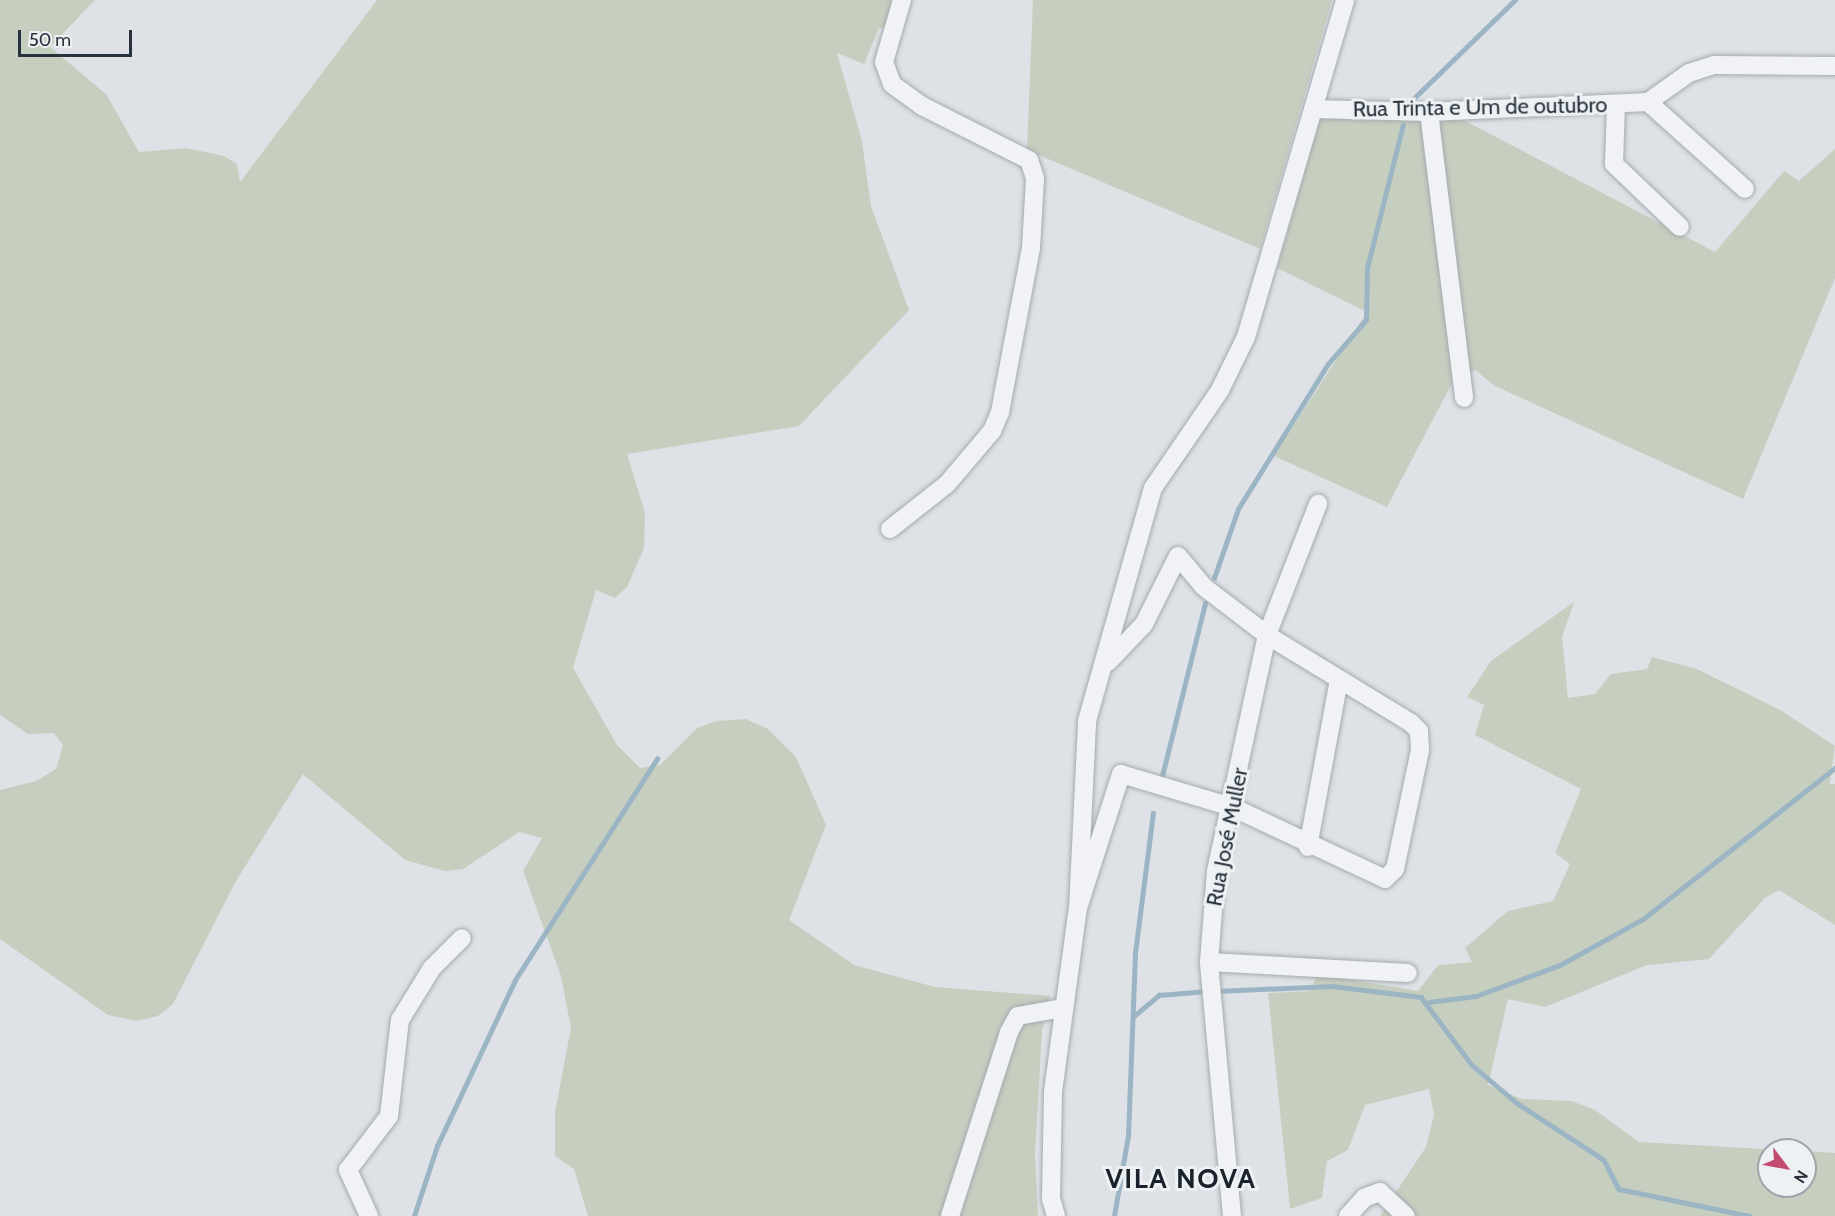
<!DOCTYPE html>
<html>
<head>
<meta charset="utf-8">
<style>
  body { margin:0 }
  #map { position:relative; width:1835px; height:1216px; overflow:hidden; background:#dee2e6; font-family:Cabin,sans-serif }
  div>[style] { position:absolute }
  .green>* { inset:0; background:#c6cfbf }
  .stream>* { height:4.5px; margin:-2.25px; padding:0 2.25px; transform-origin:2.25px; border-radius:2.25px; background:#9bb5c4 }
  .roads { filter:drop-shadow(0 0 2px #a4aab0) drop-shadow(0 0 2px #a4aab0) }
  .minor>* { height:18px; margin:-9px; padding:0 9px; transform-origin:9px; border-radius:9px; background:#f0f2f5 }
  span { translate:-50% -50%; white-space:nowrap; text-align:center; line-height:1.15; -webkit-text-stroke:6px #edf1f4; paint-order:stroke }
  .street-label { font-size:22px; color:#28323c }
  .district-label { font-size:28px; color:#1a232c; font-weight:700; letter-spacing:1.5px }
  .north { position:absolute; left:1757px; top:1138px; width:60px; height:60px; box-sizing:border-box; background:#edf1f4; border:2px solid #9ea5aa; border-radius:50%; rotate:122deg; font-size:16px; font-weight:700; line-height:24px; text-align:center; color:#28323c }
  .north::after { content:''; display:block; margin:auto; width:21px; height:27px; background:#c34b70; clip-path:polygon(50% 0,100% 100%,50% 72%,0 100%) }
  .scale { position:absolute; left:18px; top:30px; width:114px; height:27px; box-sizing:border-box; border:3px solid #28323c; border-top:0; padding-left:8px; font-size:18px; line-height:21px; white-space:nowrap; color:#28323c; -webkit-text-stroke:4px #edf1f4; paint-order:stroke }
</style>
</head>
<body>
<div id="map">
  <div class="green">
    <i style="clip-path:polygon(0 0,95px 0,50px 47px,106px 94px,139px 152px,186px 148px,224px 156px,237px 164px,240px 182px,377px 0,908px 0,899px 27px,879px 28px,864px 64px,837px 53px,862px 141px,871px 206px,909px 310px,799px 426px,627px 454px,645px 513px,644px 548px,627px 587px,615px 598px,596px 590px,573px 668px,617px 745px,640px 768px,660px 765px,697px 728px,717px 721px,746px 719px,768px 729px,796px 757px,826px 825px,789px 920px,824px 944px,854px 965px,935px 987px,1050px 996px,1042px 1031px,1035px 1154px,1038px 1216px,588px 1216px,574px 1169px,555px 1156px,555px 1112px,571px 1028px,561px 976px,523px 871px,542px 838px,519px 832px,463px 869px,445px 871px,405px 860px,303px 774px,236px 881px,173px 1004px,158px 1016px,137px 1021px,108px 1015px,0 939px,0 790px,36px 781px,56px 769px,63px 745px,54px 733px,28px 734px,0 715px)"></i>
    <i style="clip-path:polygon(1033px 0,1332px 0,1260px 249px,1027px 150px)"></i>
    <i style="clip-path:polygon(1325px 100px,1437px 106px,1715px 252px,1784px 171px,1799px 181px,1835px 149px,1835px 278px,1743px 499px,1495px 386px,1475px 370px,1451px 385px,1387px 507px,1274px 456px,1367px 312px,1277px 268px)"></i>
    <i style="clip-path:polygon(1574px 602px,1562px 637px,1568px 698px,1595px 694px,1611px 674px,1647px 669px,1652px 657px,1697px 669px,1782px 711px,1835px 746px,1830px 784px,1835px 784px,1835px 925px,1779px 890px,1765px 898px,1709px 959px,1647px 965px,1545px 1007px,1508px 999px,1488px 1085px,1522px 1099px,1572px 1101px,1595px 1110px,1639px 1142px,1782px 1150px,1769px 1150px,1769px 1186px,1805px 1186px,1805px 1151px,1835px 1153px,1835px 1216px,1380px 1216px,1426px 1147px,1434px 1115px,1429px 1089px,1365px 1105px,1348px 1150px,1327px 1161px,1322px 1198px,1290px 1209px,1268px 993px,1310px 991px,1317px 974px,1418px 991px,1438px 965px,1472px 962px,1465px 948px,1508px 911px,1553px 901px,1570px 864px,1555px 853px,1581px 789px,1475px 735px,1484px 705px,1467px 697px,1491px 661px)"></i>
  </div>
  <div class="stream">
    <i style="left:1411px;top:101px;width:145px;rotate:-44.2deg"></i>
    <i style="left:1214px;top:578px;width:73px;rotate:-70.8deg"></i>
    <i style="left:1238px;top:509px;width:171px;rotate:-58.2deg"></i>
    <i style="left:1328px;top:364px;width:58px;rotate:-49.2deg"></i>
    <i style="left:1366px;top:320px;width:52px;rotate:-88.9deg"></i>
    <i style="left:1367px;top:268px;width:147px;rotate:-75.9deg"></i>
    <i style="left:1161px;top:780px;width:182px;rotate:-76deg"></i>
    <i style="left:1217px;top:991px;width:115px;rotate:-2.5deg"></i>
    <i style="left:1332px;top:986px;width:90px;rotate:7deg"></i>
    <i style="left:1421px;top:997px;width:85px;rotate:53.1deg"></i>
    <i style="left:1472px;top:1065px;width:59px;rotate:40.2deg"></i>
    <i style="left:1517px;top:1103px;width:104px;rotate:33.2deg"></i>
    <i style="left:1604px;top:1160px;width:33px;rotate:63deg"></i>
    <i style="left:1619px;top:1189px;width:133px;rotate:11.7deg"></i>
    <i style="left:1429px;top:1002px;width:47px;rotate:-7.3deg"></i>
    <i style="left:1476px;top:996px;width:90px;rotate:-20.3deg"></i>
    <i style="left:1560px;top:965px;width:95px;rotate:-29deg"></i>
    <i style="left:1643px;top:919px;width:244px;rotate:-38.2deg"></i>
    <i style="left:1134px;top:1016px;width:33px;rotate:-40deg"></i>
    <i style="left:1159px;top:995px;width:49px;rotate:-4.7deg"></i>
    <i style="left:414px;top:1216px;width:74px;rotate:-71.8deg"></i>
    <i style="left:437px;top:1146px;width:183px;rotate:-64.8deg"></i>
    <i style="left:515px;top:980px;width:263px;rotate:-57.3deg"></i>
    <i style="left:1114px;top:1216px;width:81px;rotate:-80.1deg"></i>
    <i style="left:1128px;top:1136px;width:183px;rotate:-87.8deg"></i>
    <i style="left:1135px;top:953px;width:141px;rotate:-82.7deg"></i>
  </div>
  <div class="roads">
    <div class="minor">
      <i style="left:1648px;top:102px;width:50px;rotate:-35.3deg"></i>
      <i style="left:1689px;top:73px;width:26px;rotate:-18deg"></i>
      <i style="left:1714px;top:65px;width:121px;rotate:0.5deg"></i>
      <i style="left:1648px;top:102px;width:130px;rotate:41.9deg"></i>
      <i style="left:1616px;top:104px;width:60px;rotate:91.9deg"></i>
      <i style="left:1614px;top:164px;width:91px;rotate:43.7deg"></i>
      <i style="left:1313px;top:109px;width:116px;rotate:1.5deg"></i>
      <i style="left:1429px;top:112px;width:219px;rotate:-2.6deg"></i>
      <i style="left:1429px;top:112px;width:288px;rotate:83deg"></i>
      <i style="left:890px;top:529px;width:73px;rotate:-38.3deg"></i>
      <i style="left:947px;top:484px;width:70px;rotate:-49.7deg"></i>
      <i style="left:992px;top:431px;width:21px;rotate:-67deg"></i>
      <i style="left:1000px;top:412px;width:167px;rotate:-79.3deg"></i>
      <i style="left:1031px;top:248px;width:70px;rotate:-86.7deg"></i>
      <i style="left:1035px;top:178px;width:19px;rotate:-108deg"></i>
      <i style="left:1029px;top:160px;width:120px;rotate:-153.2deg"></i>
      <i style="left:922px;top:106px;width:37px;rotate:-144deg"></i>
      <i style="left:892px;top:84px;width:23px;rotate:-110deg"></i>
      <i style="left:884px;top:62px;width:65px;rotate:-73.8deg"></i>
      <i style="left:1308px;top:847px;width:170px;rotate:-79.5deg"></i>
      <i style="left:1078px;top:908px;width:141px;rotate:-72.2deg"></i>
      <i style="left:1121px;top:774px;width:116px;rotate:16.6deg"></i>
      <i style="left:1232px;top:807px;width:169px;rotate:25.2deg"></i>
      <i style="left:1385px;top:879px;width:14px;rotate:-45deg"></i>
      <i style="left:1395px;top:869px;width:122px;rotate:-78.1deg"></i>
      <i style="left:1420px;top:750px;width:19px;rotate:-93deg"></i>
      <i style="left:1419px;top:731px;width:11px;rotate:-135deg"></i>
      <i style="left:1411px;top:723px;width:169px;rotate:-148.6deg"></i>
      <i style="left:1267px;top:635px;width:79px;rotate:-142.7deg"></i>
      <i style="left:1204px;top:587px;width:40px;rotate:-130deg"></i>
      <i style="left:1178px;top:556px;width:76px;rotate:116.6deg"></i>
      <i style="left:1144px;top:624px;width:52px;rotate:133.5deg"></i>
      <i style="left:1209px;top:962px;width:199px;rotate:3.2deg"></i>
      <i style="left:369px;top:1216px;width:51px;rotate:-114.5deg"></i>
      <i style="left:348px;top:1170px;width:68px;rotate:-52.8deg"></i>
      <i style="left:389px;top:1116px;width:97px;rotate:-83.5deg"></i>
      <i style="left:400px;top:1020px;width:61px;rotate:-58.4deg"></i>
      <i style="left:432px;top:968px;width:42px;rotate:-45deg"></i>
      <i style="left:950px;top:1216px;width:193px;rotate:-72.2deg"></i>
      <i style="left:1009px;top:1032px;width:18px;rotate:-61deg"></i>
      <i style="left:1018px;top:1016px;width:46px;rotate:-10.1deg"></i>
      <i style="left:1056px;top:1216px;width:19px;rotate:-106deg"></i>
      <i style="left:1051px;top:1198px;width:106px;rotate:-88.9deg"></i>
      <i style="left:1053px;top:1092px;width:186px;rotate:-82.3deg"></i>
      <i style="left:1078px;top:908px;width:187px;rotate:-87.2deg"></i>
      <i style="left:1087px;top:721px;width:242px;rotate:-74.2deg"></i>
      <i style="left:1153px;top:488px;width:119px;rotate:-55.6deg"></i>
      <i style="left:1220px;top:390px;width:59px;rotate:-63.9deg"></i>
      <i style="left:1246px;top:337px;width:351px;rotate:-73.6deg"></i>
      <i style="left:1232px;top:1216px;width:255px;rotate:-95.2deg"></i>
      <i style="left:1209px;top:962px;width:91px;rotate:-85.6deg"></i>
      <i style="left:1216px;top:871px;width:241px;rotate:-77.8deg"></i>
      <i style="left:1267px;top:635px;width:141px;rotate:-68.7deg"></i>
      <i style="left:1348px;top:1216px;width:24px;rotate:-48deg"></i>
      <i style="left:1364px;top:1198px;width:17px;rotate:-21deg"></i>
      <i style="left:1380px;top:1192px;width:35px;rotate:43deg"></i>
    </div>
  </div>
  <div class="street-label">
    <span style="left:1480px;top:107px;rotate:-1deg">Rua Trinta e Um de outubro</span>
    <span style="left:1227px;top:837px;rotate:-79deg">Rua José Muller</span>
  </div>
  <div class="district-label">
    <span style="left:1181px;top:1178px">VILA NOVA</span>
  </div>
  <div class="north">N</div>
  <div class="scale">50 m</div>
</div>
</body>
</html>
